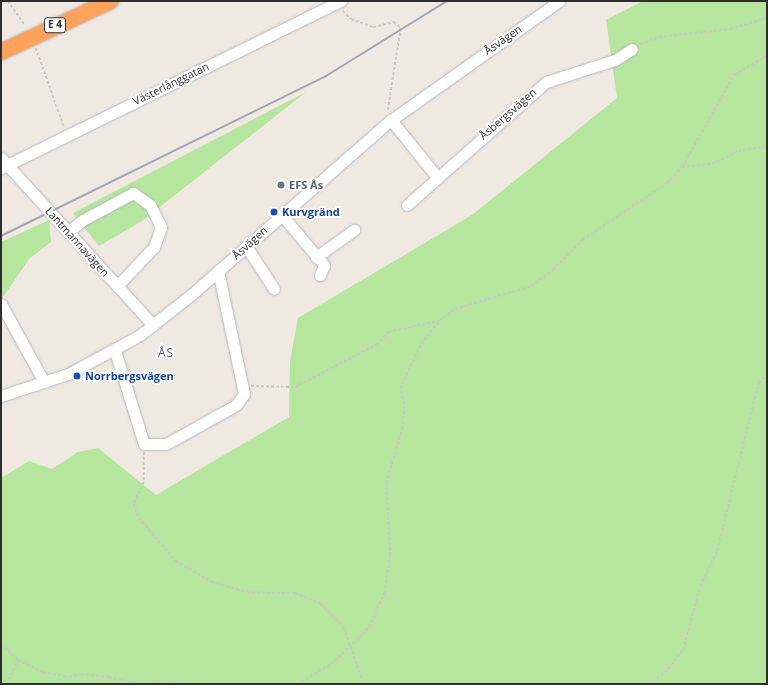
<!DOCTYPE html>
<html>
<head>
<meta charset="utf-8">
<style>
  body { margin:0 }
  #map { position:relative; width:768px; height:685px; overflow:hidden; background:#efe9e1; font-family:"Open Sans",sans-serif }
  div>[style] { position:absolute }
  .green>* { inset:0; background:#b6e59e }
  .path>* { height:1.5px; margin-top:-0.75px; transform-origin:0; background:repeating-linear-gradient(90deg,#c9c9c9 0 3px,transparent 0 5px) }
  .roads { filter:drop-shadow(0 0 1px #b4b7c1) drop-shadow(0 0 1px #b4b7c1) }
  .minor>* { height:11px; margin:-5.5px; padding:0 5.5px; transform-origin:5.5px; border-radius:5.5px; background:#fff }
  .highway>* { height:16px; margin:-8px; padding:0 8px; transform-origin:8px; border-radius:8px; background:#ffa35c }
  .rail>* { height:2px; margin:-1px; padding:0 1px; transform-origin:1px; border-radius:1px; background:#a3a6b8 }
  .dots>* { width:11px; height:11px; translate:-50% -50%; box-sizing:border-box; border:2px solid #fff; border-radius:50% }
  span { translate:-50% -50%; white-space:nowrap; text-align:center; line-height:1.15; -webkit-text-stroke:4px #fff; paint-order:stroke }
  .shield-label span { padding:1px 3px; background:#fff; border:1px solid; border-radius:3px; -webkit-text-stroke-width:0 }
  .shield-label { font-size:10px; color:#2e2e2e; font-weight:700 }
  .street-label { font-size:11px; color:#2e2e2e }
  .worship-label { font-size:11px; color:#5b616d; font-weight:700 }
  .left { translate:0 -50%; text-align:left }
  .transit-label { font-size:11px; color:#164399; font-weight:700 }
  .neighbourhood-label { font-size:12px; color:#4d5680; letter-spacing:1px }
  .frame { position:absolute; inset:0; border:2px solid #2e2e2e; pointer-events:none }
</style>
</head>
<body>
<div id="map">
  <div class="green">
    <i style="clip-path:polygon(643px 1px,767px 1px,767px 684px,1px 684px,1px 478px,29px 461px,52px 469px,78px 452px,98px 448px,156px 495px,289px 417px,290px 361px,298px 318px,472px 215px,617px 98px,606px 20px)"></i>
    <i style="clip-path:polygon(306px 92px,142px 221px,99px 246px,73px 213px)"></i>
    <i style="clip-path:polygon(49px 220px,51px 242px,29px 259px,1px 300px,1px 242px)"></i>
  </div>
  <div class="path">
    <i style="left:8px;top:1px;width:28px;rotate:55deg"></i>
    <i style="left:343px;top:11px;width:11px;rotate:45deg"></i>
    <i style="left:351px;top:19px;width:23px;rotate:20deg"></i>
    <i style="left:373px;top:27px;width:22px;rotate:-13deg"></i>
    <i style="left:394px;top:22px;width:9px;rotate:41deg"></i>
    <i style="left:401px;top:28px;width:84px;rotate:98.9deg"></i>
    <i style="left:640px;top:44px;width:20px;rotate:-20deg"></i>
    <i style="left:659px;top:37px;width:71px;rotate:-6.4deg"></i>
    <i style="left:730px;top:29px;width:39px;rotate:-17deg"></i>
    <i style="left:36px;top:48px;width:84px;rotate:70.5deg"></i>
    <i style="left:682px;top:167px;width:30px;rotate:-6deg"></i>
    <i style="left:712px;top:164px;width:29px;rotate:-27deg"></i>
    <i style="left:738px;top:151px;width:29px;rotate:-10deg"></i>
    <i style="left:251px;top:386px;width:44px;rotate:1.3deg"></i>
    <i style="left:295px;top:387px;width:91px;rotate:-27.4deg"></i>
    <i style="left:376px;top:345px;width:18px;rotate:-47deg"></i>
    <i style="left:388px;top:332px;width:51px;rotate:-12.4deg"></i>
    <i style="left:144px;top:452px;width:30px;rotate:90deg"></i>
    <i style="left:144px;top:482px;width:24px;rotate:114deg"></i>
    <i style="left:134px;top:504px;width:15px;rotate:70deg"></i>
    <i style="left:139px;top:518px;width:57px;rotate:49.3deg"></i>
    <i style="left:176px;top:561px;width:42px;rotate:30.3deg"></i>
    <i style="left:212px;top:582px;width:36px;rotate:16deg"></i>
    <i style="left:247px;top:592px;width:48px;rotate:1.2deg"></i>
    <i style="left:295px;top:593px;width:28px;rotate:23deg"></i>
    <i style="left:321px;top:604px;width:33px;rotate:46deg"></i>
    <i style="left:344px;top:628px;width:59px;rotate:70.3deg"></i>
    <i style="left:1px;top:644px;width:23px;rotate:43deg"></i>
    <i style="left:18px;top:660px;width:28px;rotate:26deg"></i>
    <i style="left:43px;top:672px;width:26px;rotate:11deg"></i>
    <i style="left:69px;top:677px;width:12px;rotate:-14deg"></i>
    <i style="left:81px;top:674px;width:28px;rotate:6deg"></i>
    <i style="left:109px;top:677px;width:32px;rotate:13deg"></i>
    <i style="left:6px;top:684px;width:27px;rotate:-63deg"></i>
    <i style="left:147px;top:684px;width:16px;rotate:-11deg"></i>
    <i style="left:163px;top:681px;width:36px;rotate:5deg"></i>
    <i style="left:297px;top:684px;width:39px;rotate:-30deg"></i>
    <i style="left:331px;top:664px;width:38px;rotate:-43deg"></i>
    <i style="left:359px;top:638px;width:15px;rotate:-48deg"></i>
    <i style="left:369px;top:627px;width:37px;rotate:-66deg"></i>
    <i style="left:384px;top:593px;width:38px;rotate:-81deg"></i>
    <i style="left:390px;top:555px;width:72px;rotate:-93.2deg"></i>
    <i style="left:386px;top:483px;width:56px;rotate:-73.5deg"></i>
    <i style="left:402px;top:429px;width:25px;rotate:-85deg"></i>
    <i style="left:404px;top:404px;width:16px;rotate:-105deg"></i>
    <i style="left:400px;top:389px;width:50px;rotate:-65deg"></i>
    <i style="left:421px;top:344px;width:29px;rotate:-52deg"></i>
    <i style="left:439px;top:321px;width:20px;rotate:-37deg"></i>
    <i style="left:455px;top:309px;width:79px;rotate:-16.8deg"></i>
    <i style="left:531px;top:286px;width:27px;rotate:-36deg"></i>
    <i style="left:553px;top:270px;width:42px;rotate:-46deg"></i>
    <i style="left:582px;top:240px;width:102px;rotate:-33.8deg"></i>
    <i style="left:667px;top:183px;width:22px;rotate:-47deg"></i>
    <i style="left:682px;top:167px;width:106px;rotate:-60.5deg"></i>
    <i style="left:734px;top:75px;width:38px;rotate:-30deg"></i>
    <i style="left:648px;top:684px;width:20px;rotate:-33deg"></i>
    <i style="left:665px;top:673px;width:29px;rotate:-52deg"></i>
    <i style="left:683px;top:650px;width:66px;rotate:-75.1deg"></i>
    <i style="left:700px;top:586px;width:39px;rotate:-64deg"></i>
    <i style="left:717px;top:551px;width:151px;rotate:-76.2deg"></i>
    <i style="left:753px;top:404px;width:22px;rotate:-74deg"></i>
    <i style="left:759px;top:383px;width:12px;rotate:-48deg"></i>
  </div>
  <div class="roads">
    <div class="minor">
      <i style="left:391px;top:120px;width:73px;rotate:51.1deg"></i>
      <i style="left:1px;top:158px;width:226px;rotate:47.7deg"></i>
      <i style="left:1px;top:168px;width:379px;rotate:-26.2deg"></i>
      <i style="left:407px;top:205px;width:186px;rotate:-41.5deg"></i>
      <i style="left:546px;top:82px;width:72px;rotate:-17.7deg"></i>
      <i style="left:615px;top:60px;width:20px;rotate:-33deg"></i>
      <i style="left:281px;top:214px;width:67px;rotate:49.9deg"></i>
      <i style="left:324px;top:265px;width:11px;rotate:112deg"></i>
      <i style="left:68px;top:232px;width:19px;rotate:-39deg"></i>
      <i style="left:83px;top:220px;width:57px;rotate:-28.4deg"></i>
      <i style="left:133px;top:193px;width:21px;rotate:35deg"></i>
      <i style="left:150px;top:205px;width:25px;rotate:63deg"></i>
      <i style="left:161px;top:227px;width:21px;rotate:109deg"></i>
      <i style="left:154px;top:247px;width:54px;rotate:133.5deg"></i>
      <i style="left:246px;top:246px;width:51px;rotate:56.9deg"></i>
      <i style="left:316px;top:257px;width:47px;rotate:-35.4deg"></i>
      <i style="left:1px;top:304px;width:89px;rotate:61.1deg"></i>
      <i style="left:115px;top:351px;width:97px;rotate:72.7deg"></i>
      <i style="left:144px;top:444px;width:22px"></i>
      <i style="left:166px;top:444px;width:80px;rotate:-29.1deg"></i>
      <i style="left:236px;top:405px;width:14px;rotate:-54deg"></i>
      <i style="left:244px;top:394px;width:126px;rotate:-101.9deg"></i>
      <i style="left:1px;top:396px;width:71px;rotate:-18.2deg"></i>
      <i style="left:68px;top:374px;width:82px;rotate:-28.4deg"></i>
      <i style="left:140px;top:335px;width:66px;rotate:-38.3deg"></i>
      <i style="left:192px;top:294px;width:264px;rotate:-41.2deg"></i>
      <i style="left:391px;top:120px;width:206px;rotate:-35.3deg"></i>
    </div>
    <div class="highway">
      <i style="left:1px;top:52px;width:121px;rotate:-24.9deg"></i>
    </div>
  </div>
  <div class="rail">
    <i style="left:1px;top:236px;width:362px;rotate:-26.2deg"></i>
    <i style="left:326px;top:76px;width:142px;rotate:-31.8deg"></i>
  </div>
  <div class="dots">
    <i style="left:281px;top:185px;background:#6b7280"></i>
    <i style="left:274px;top:212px;background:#1a4fb4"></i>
    <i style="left:77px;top:376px;background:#1a4fb4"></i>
  </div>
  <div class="shield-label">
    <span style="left:55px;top:25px">E 4</span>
  </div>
  <div class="street-label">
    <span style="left:503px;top:40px;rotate:-35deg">Åsvägen</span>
    <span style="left:171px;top:84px;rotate:-26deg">Västerlånggatan</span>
    <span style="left:508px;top:114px;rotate:-41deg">Åsbergsvägen</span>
    <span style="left:77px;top:242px;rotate:48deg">Lantmannavägen</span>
    <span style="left:250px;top:243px;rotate:-42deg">Åsvägen</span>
  </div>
  <div class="worship-label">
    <span class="left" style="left:289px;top:185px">EFS Ås</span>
  </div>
  <div class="transit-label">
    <span class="left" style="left:282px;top:212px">Kurvgränd</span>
    <span class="left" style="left:85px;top:376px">Norrbergsvägen</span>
  </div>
  <div class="neighbourhood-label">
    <span style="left:166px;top:353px">ÅS</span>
  </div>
  <div class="frame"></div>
</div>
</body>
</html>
